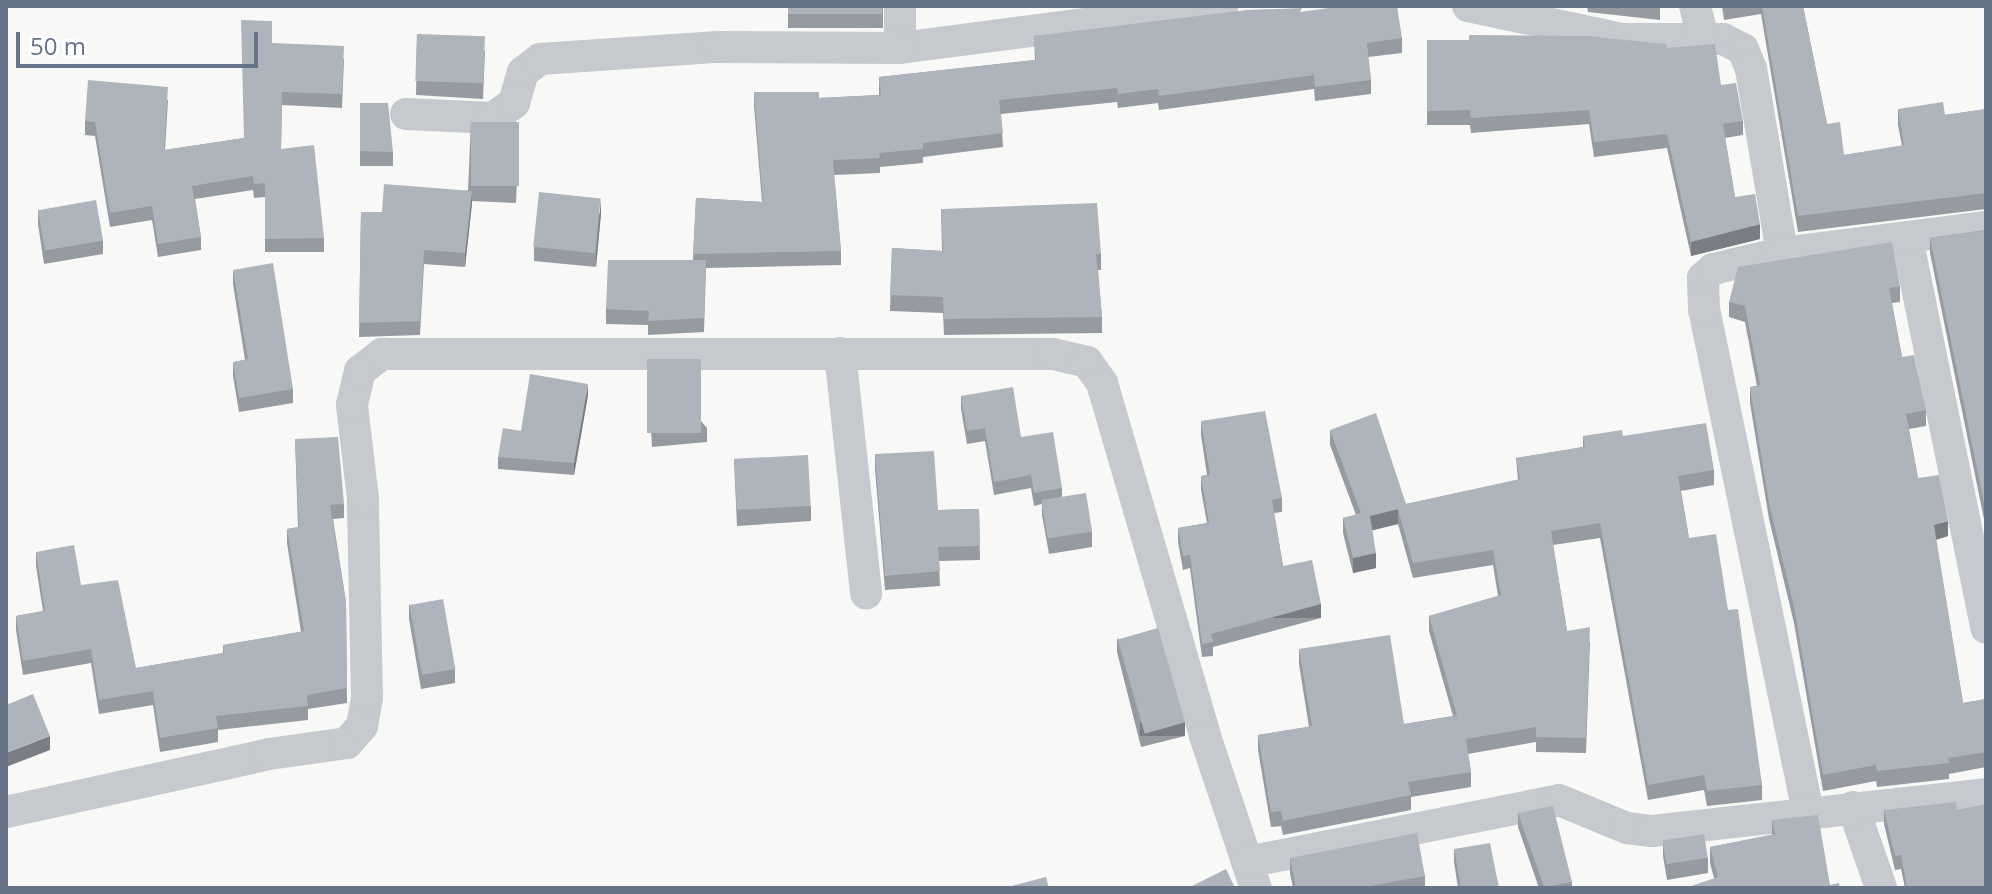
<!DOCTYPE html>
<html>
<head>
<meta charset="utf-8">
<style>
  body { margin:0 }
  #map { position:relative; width:1992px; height:894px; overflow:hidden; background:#f8f9f6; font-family:"Open Sans",sans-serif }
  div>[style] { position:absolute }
  .minor>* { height:32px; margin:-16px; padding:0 16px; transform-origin:16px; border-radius:16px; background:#c6c9cd }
  .wall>* { inset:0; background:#969ba2; transform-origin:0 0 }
  .shaded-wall>* { inset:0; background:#7a7e84; transform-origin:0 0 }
  .building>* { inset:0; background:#aeb4bc; transform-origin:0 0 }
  span { translate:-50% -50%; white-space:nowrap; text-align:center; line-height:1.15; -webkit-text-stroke:8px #fff; paint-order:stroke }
  .frame { position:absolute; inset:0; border:8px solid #677387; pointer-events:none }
  .scale { position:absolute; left:16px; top:32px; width:242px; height:36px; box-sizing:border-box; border:4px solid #677387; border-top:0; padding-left:10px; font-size:24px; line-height:28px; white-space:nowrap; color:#677387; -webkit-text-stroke:6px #fff; paint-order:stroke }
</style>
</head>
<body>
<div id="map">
  <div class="minor">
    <i style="left:900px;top:6px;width:42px;rotate:90deg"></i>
    <i style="left:900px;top:48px;width:325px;rotate:-7.4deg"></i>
    <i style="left:1468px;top:6px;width:157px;rotate:12.1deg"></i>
    <i style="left:1622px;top:39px;width:101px"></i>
    <i style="left:1723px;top:39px;width:22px;rotate:27deg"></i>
    <i style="left:1743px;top:49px;width:22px;rotate:68deg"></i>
    <i style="left:1751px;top:69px;width:187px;rotate:80.4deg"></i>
    <i style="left:1695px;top:6px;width:36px;rotate:76deg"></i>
    <i style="left:406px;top:114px;width:87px;rotate:2.6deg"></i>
    <i style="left:493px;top:118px;width:26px;rotate:-36deg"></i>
    <i style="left:514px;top:103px;width:32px;rotate:-74deg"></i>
    <i style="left:523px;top:72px;width:21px;rotate:-37deg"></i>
    <i style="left:540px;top:59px;width:178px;rotate:-3.9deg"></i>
    <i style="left:718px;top:47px;width:182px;rotate:0.3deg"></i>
    <i style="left:1907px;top:238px;width:398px;rotate:78.5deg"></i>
    <i style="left:840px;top:353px;width:242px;rotate:83.8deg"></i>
    <i style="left:1853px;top:807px;width:86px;rotate:70.9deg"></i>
    <i style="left:6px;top:812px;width:269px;rotate:-12.4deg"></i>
    <i style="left:269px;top:754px;width:79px;rotate:-8deg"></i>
    <i style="left:347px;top:743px;width:23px;rotate:-49deg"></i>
    <i style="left:362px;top:726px;width:29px;rotate:-80deg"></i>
    <i style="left:367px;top:697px;width:198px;rotate:-91.2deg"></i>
    <i style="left:363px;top:499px;width:95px;rotate:-96.7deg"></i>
    <i style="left:352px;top:405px;width:35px;rotate:-77deg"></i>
    <i style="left:360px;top:371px;width:28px;rotate:-38deg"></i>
    <i style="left:382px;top:354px;width:671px"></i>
    <i style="left:1053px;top:354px;width:35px;rotate:13deg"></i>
    <i style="left:1087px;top:362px;width:26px;rotate:54deg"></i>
    <i style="left:1102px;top:383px;width:368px;rotate:73.7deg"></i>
    <i style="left:1205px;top:736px;width:160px;rotate:71.5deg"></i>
    <i style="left:1808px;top:812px;width:514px;rotate:-101.68deg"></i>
    <i style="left:1704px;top:309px;width:31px;rotate:-92deg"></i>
    <i style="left:1703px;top:278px;width:13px;rotate:-42deg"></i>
    <i style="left:1713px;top:269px;width:71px;rotate:-13.1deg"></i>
    <i style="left:1782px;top:253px;width:206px;rotate:-7.3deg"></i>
    <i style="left:1247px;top:862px;width:318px;rotate:-11.2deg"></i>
    <i style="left:1559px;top:800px;width:74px;rotate:22.4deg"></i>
    <i style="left:1627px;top:828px;width:25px;rotate:7deg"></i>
    <i style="left:1652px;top:831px;width:336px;rotate:-6.3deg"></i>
  </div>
  <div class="wall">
    <i style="left:788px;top:6px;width:95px;height:22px"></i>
    <i style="clip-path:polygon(1587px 6px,1660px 6px,1660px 20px,1588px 12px)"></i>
    <i style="clip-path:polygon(1722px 6px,1803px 6px,1827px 124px,1844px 155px,1902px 146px,1898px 125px,1898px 109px,1945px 115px,1986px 109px,1986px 209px,1798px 232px,1761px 14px,1724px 20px)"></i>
    <i style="clip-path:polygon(1302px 12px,1402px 38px,1402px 53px,1368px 57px,1371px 80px,1371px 94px,1315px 101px,1314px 89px,1159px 110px,1158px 103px,1118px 108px,1117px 102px,1001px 114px,1003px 147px,923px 157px,923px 163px,880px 167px,880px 173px,834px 175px,841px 251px,841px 265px,706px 268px,704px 332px,648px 335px,648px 325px,606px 324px,606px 309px,693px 260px,696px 198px,762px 202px,754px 106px,754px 92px,819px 98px,879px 95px,879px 77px,1035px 60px,1034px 36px)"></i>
    <i style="clip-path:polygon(417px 34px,485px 51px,483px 99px,416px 95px)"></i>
    <i style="clip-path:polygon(1427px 40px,1667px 48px,1721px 85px,1743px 121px,1743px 135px,1725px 138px,1735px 197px,1760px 239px,1691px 256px,1667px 148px,1594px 157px,1589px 124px,1471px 133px,1470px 125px,1427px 125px)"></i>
    <i style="clip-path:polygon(272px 43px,344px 59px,342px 108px,282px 105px,281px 149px,324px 238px,324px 252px,265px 252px,265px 197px,254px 198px,253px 190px,195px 199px,201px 237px,201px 250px,158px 257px,152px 220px,110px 227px,95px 136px,85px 135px,85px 121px,168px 100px,165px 150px,244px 138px)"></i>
    <i style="clip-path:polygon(360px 103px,393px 152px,393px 166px,360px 166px)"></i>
    <i style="clip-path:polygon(471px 122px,519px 136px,516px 203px,472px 201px,465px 267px,424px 264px,420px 335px,359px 337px,361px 212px,382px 212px,468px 190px)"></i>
    <i style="clip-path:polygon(941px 209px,1101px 254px,1101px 270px,1098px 270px,1102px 317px,1102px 333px,944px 335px,943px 313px,890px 311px,892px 248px,942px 251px)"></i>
    <i style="clip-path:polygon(38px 210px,103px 240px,103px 254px,44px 264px,38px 224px)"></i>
    <i style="clip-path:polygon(601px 213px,596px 267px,534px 261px,534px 247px)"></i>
    <i style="clip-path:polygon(1986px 230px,1986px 529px,1930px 253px,1930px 238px)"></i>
    <i style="clip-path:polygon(233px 270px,293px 389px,293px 403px,239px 412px,233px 376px,233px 362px,245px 360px,233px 284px)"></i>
    <i style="clip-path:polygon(1900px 286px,1900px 302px,1892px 303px,1902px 357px,1926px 410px,1926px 426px,1909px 429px,1918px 478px,1948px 536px,1936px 540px,1963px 703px,1986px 699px,1986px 767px,1949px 774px,1949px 779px,1877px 787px,1876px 781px,1823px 791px,1794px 623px,1769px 519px,1750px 403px,1750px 387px,1757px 386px,1745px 322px,1729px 317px,1729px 302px)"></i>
    <i style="clip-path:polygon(647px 359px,707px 428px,707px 442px,652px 447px)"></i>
    <i style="clip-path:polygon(588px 395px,574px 475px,498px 469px,498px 457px)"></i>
    <i style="clip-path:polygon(961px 396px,1021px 437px,1062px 488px,1062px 497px,1092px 532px,1092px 547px,1049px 554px,1042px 515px,1042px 504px,1034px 506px,1031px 488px,994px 495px,985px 441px,967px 444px,961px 409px)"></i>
    <i style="clip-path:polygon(1201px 421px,1282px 498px,1282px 512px,1274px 513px,1283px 566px,1321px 618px,1213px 647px,1213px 656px,1202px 657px,1190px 568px,1183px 570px,1178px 542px,1178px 528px,1207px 523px,1201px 490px,1201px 476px,1207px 475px,1201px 435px)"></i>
    <i style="clip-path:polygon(1330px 430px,1406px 504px,1518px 480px,1516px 458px,1583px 447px,1583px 436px,1623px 436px,1714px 470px,1714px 485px,1681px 491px,1689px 538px,1728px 610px,1762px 785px,1762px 800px,1707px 806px,1704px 790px,1648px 800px,1600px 538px,1553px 545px,1567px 631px,1590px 642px,1586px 753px,1536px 752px,1536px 742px,1468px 754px,1471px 772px,1471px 787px,1411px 797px,1411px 810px,1283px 835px,1281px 826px,1271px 827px,1258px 750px,1258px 735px,1309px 727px,1299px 664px,1299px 649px,1404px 724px,1453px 716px,1429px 631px,1429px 616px,1498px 596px,1493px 565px,1413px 578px,1398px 524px,1372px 530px,1376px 568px,1353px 573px,1343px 533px,1343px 518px,1356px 515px,1330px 445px)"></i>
    <i style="clip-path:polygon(295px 439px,344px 504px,344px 518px,333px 519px,346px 602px,347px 703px,308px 709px,308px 720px,218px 730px,218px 742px,160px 752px,153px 705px,99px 714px,91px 663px,23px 675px,16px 630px,16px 616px,43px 611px,36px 566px,36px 552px,81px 585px,136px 668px,223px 653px,223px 645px,301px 632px,287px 543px,287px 529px,298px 527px)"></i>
    <i style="clip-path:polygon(875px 454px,938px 510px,979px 509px,980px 560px,939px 561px,940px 586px,885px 590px,875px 469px)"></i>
    <i style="clip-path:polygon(734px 460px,811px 506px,811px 521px,737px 526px)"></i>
    <i style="clip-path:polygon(409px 604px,455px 669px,455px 683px,421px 689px,409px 619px)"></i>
    <i style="clip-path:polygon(1117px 638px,1185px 736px,1141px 747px,1117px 652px)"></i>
    <i style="clip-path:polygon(1884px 810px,1957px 810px,1986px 888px,1905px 888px,1901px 869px,1895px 870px,1884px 824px)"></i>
    <i style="clip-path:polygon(1518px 813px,1572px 882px,1572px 888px,1539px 888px,1518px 827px)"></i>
    <i style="clip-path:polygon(1772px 820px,1830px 885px,1714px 878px,1710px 863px,1710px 847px,1772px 835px)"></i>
    <i style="clip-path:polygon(1663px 841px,1708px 858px,1708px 873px,1667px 880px,1663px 856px)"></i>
    <i style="clip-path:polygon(1454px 849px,1499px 888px,1458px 888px,1454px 862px)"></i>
    <i style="clip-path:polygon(1290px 858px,1425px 876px,1425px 888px,1293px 888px,1290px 873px)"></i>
  </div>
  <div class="shaded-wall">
    <i style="clip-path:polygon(472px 191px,472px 204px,465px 267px,465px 253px)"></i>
    <i style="clip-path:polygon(601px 199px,601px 213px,596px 267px,596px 253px)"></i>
    <i style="clip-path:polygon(1760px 224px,1760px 239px,1691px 256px,1691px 242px)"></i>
    <i style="clip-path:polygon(588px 384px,588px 395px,574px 475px,574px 463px)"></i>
    <i style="clip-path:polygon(1398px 509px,1398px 524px,1370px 531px,1370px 516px)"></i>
    <i style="clip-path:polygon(1948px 521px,1948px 536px,1934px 540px,1934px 525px)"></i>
    <i style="clip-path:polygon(1376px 553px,1376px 568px,1353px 573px,1353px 558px)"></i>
    <i style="left:1321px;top:604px;width:14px;height:114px;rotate:90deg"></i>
    <i style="left:1185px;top:722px;width:14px;height:45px;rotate:90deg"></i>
    <i style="clip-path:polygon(50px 736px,50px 750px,6px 767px,6px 753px)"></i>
  </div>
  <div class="building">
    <i style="left:788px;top:6px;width:94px;height:8px"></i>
    <i style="clip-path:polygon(1343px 6px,1397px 6px,1402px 38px,1367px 43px,1371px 80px,1315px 87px,1314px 75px,1159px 96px,1158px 89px,1118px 94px,1117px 88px,999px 100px,1003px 133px,923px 143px,923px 149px,879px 153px,880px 158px,833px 160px,841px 251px,693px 254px,696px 198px,763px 202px,754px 92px,819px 92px,819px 98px,881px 95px,879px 77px,1036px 60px,1034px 36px,1247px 10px,1302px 8px,1300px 12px)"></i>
    <i style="clip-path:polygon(1762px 6px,1803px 6px,1827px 124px,1840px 122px,1844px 155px,1904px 145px,1898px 109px,1943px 102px,1945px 115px,1986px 109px,1986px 193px,1798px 216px)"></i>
    <i style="clip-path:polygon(241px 20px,272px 21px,272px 43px,344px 46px,342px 94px,282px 92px,281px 149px,314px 145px,324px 238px,265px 239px,265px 183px,254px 184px,253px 176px,192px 186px,201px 237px,158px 244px,152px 206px,110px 213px,95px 122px,85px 121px,88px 80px,168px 87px,164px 150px,244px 138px)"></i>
    <i style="left:417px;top:34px;width:68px;height:47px;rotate:2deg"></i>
    <i style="clip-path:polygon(1469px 35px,1586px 36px,1666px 44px,1667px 48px,1715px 44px,1721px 85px,1736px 83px,1743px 121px,1723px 124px,1735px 197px,1755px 194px,1760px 224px,1691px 242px,1667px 134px,1594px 142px,1589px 110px,1471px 118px,1470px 110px,1427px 111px,1427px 40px,1469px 40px)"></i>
    <i style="clip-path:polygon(360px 103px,388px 103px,393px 152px,360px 151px)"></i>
    <i style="left:471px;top:122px;width:48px;height:64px"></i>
    <i style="clip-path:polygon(384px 184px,472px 191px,465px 253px,424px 250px,420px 321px,359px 323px,361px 212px,382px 212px)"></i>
    <i style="left:539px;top:192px;width:62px;height:55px;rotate:6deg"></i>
    <i style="left:96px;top:200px;width:41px;height:59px;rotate:80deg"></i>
    <i style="clip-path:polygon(1097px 203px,1101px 254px,1096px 254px,1102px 317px,944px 319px,943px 297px,890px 295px,892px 248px,943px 251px,941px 209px)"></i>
    <i style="clip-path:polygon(1986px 230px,1986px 513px,1930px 238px)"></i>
    <i style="clip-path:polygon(1892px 242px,1900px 286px,1889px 288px,1902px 357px,1914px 355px,1926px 410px,1906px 414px,1918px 478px,1939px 475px,1948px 521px,1934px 525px,1963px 703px,1986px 699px,1986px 752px,1948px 758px,1949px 763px,1877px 771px,1876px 765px,1823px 775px,1794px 607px,1769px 503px,1750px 387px,1760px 385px,1745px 306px,1729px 302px,1738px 267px)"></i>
    <i style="clip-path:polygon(608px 260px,706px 260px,704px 318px,648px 321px,649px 311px,606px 309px)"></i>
    <i style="clip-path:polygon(273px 263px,293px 389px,239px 398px,233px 362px,248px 359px,233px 270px)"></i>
    <i style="left:647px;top:359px;width:54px;height:74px"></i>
    <i style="clip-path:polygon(530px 374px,588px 384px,574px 463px,498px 457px,503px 428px,521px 431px)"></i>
    <i style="clip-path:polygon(1013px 387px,1021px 437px,1053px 432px,1062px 488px,1034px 493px,1031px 475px,994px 482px,985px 428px,967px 431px,961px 396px)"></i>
    <i style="clip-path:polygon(1265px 411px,1282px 498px,1272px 500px,1283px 566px,1312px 560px,1321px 604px,1211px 634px,1213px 642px,1202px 644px,1190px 555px,1183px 556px,1178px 528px,1209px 523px,1201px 476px,1210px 475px,1201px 421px)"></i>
    <i style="clip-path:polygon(1376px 413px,1406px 504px,1520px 479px,1516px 458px,1585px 447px,1583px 436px,1622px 430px,1623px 436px,1706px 423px,1714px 470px,1678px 476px,1689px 538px,1716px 534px,1728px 610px,1738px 609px,1762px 785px,1707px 791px,1704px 775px,1648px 785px,1600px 523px,1551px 531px,1567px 631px,1590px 627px,1586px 738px,1536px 737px,1536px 727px,1466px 739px,1471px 772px,1408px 782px,1411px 795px,1283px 821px,1281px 811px,1271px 812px,1258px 735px,1312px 726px,1299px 649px,1390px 635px,1404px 724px,1457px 716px,1429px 616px,1501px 595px,1493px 550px,1413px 563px,1398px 509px,1370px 516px,1376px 553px,1353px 558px,1343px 518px,1361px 513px,1330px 430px)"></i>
    <i style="clip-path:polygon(338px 437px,344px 504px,330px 505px,346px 602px,347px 688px,307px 695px,308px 706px,216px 716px,218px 728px,160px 738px,153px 691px,99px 700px,91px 649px,23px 661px,16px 616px,45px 611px,36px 552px,74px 545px,81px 585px,118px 580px,136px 668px,224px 653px,223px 645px,304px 631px,287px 529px,299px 527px,295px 439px)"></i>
    <i style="clip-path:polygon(934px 451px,938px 510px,979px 509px,980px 546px,938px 547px,940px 571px,885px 576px,875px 454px)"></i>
    <i style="left:808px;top:455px;width:51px;height:74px;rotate:87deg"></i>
    <i style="left:1086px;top:493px;width:39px;height:45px;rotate:81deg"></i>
    <i style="left:443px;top:599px;width:71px;height:34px;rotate:80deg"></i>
    <i style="left:1158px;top:628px;width:98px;height:42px;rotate:74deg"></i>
    <i style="clip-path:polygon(33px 694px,50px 736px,6px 753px,6px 705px)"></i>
    <i style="clip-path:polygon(1956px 802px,1957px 810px,1986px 804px,1986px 888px,1907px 888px,1901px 855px,1895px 856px,1884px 810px)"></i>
    <i style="clip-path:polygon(1553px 806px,1572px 882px,1544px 887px,1518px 813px)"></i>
    <i style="clip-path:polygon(1818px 815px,1830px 885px,1839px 883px,1840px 888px,1685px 888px,1718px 877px,1710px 847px,1775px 834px,1772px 820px)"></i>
    <i style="clip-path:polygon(1417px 833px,1425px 876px,1360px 888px,1296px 888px,1290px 858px)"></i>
    <i style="left:1704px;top:834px;width:24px;height:42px;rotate:81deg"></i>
    <i style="clip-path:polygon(1490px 843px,1499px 888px,1461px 888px,1454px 849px)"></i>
    <i style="clip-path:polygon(1226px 869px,1235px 888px,1188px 888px)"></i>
    <i style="clip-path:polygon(1046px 877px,1049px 888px,1004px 888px)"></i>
  </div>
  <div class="frame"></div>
  <div class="scale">50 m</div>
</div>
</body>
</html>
